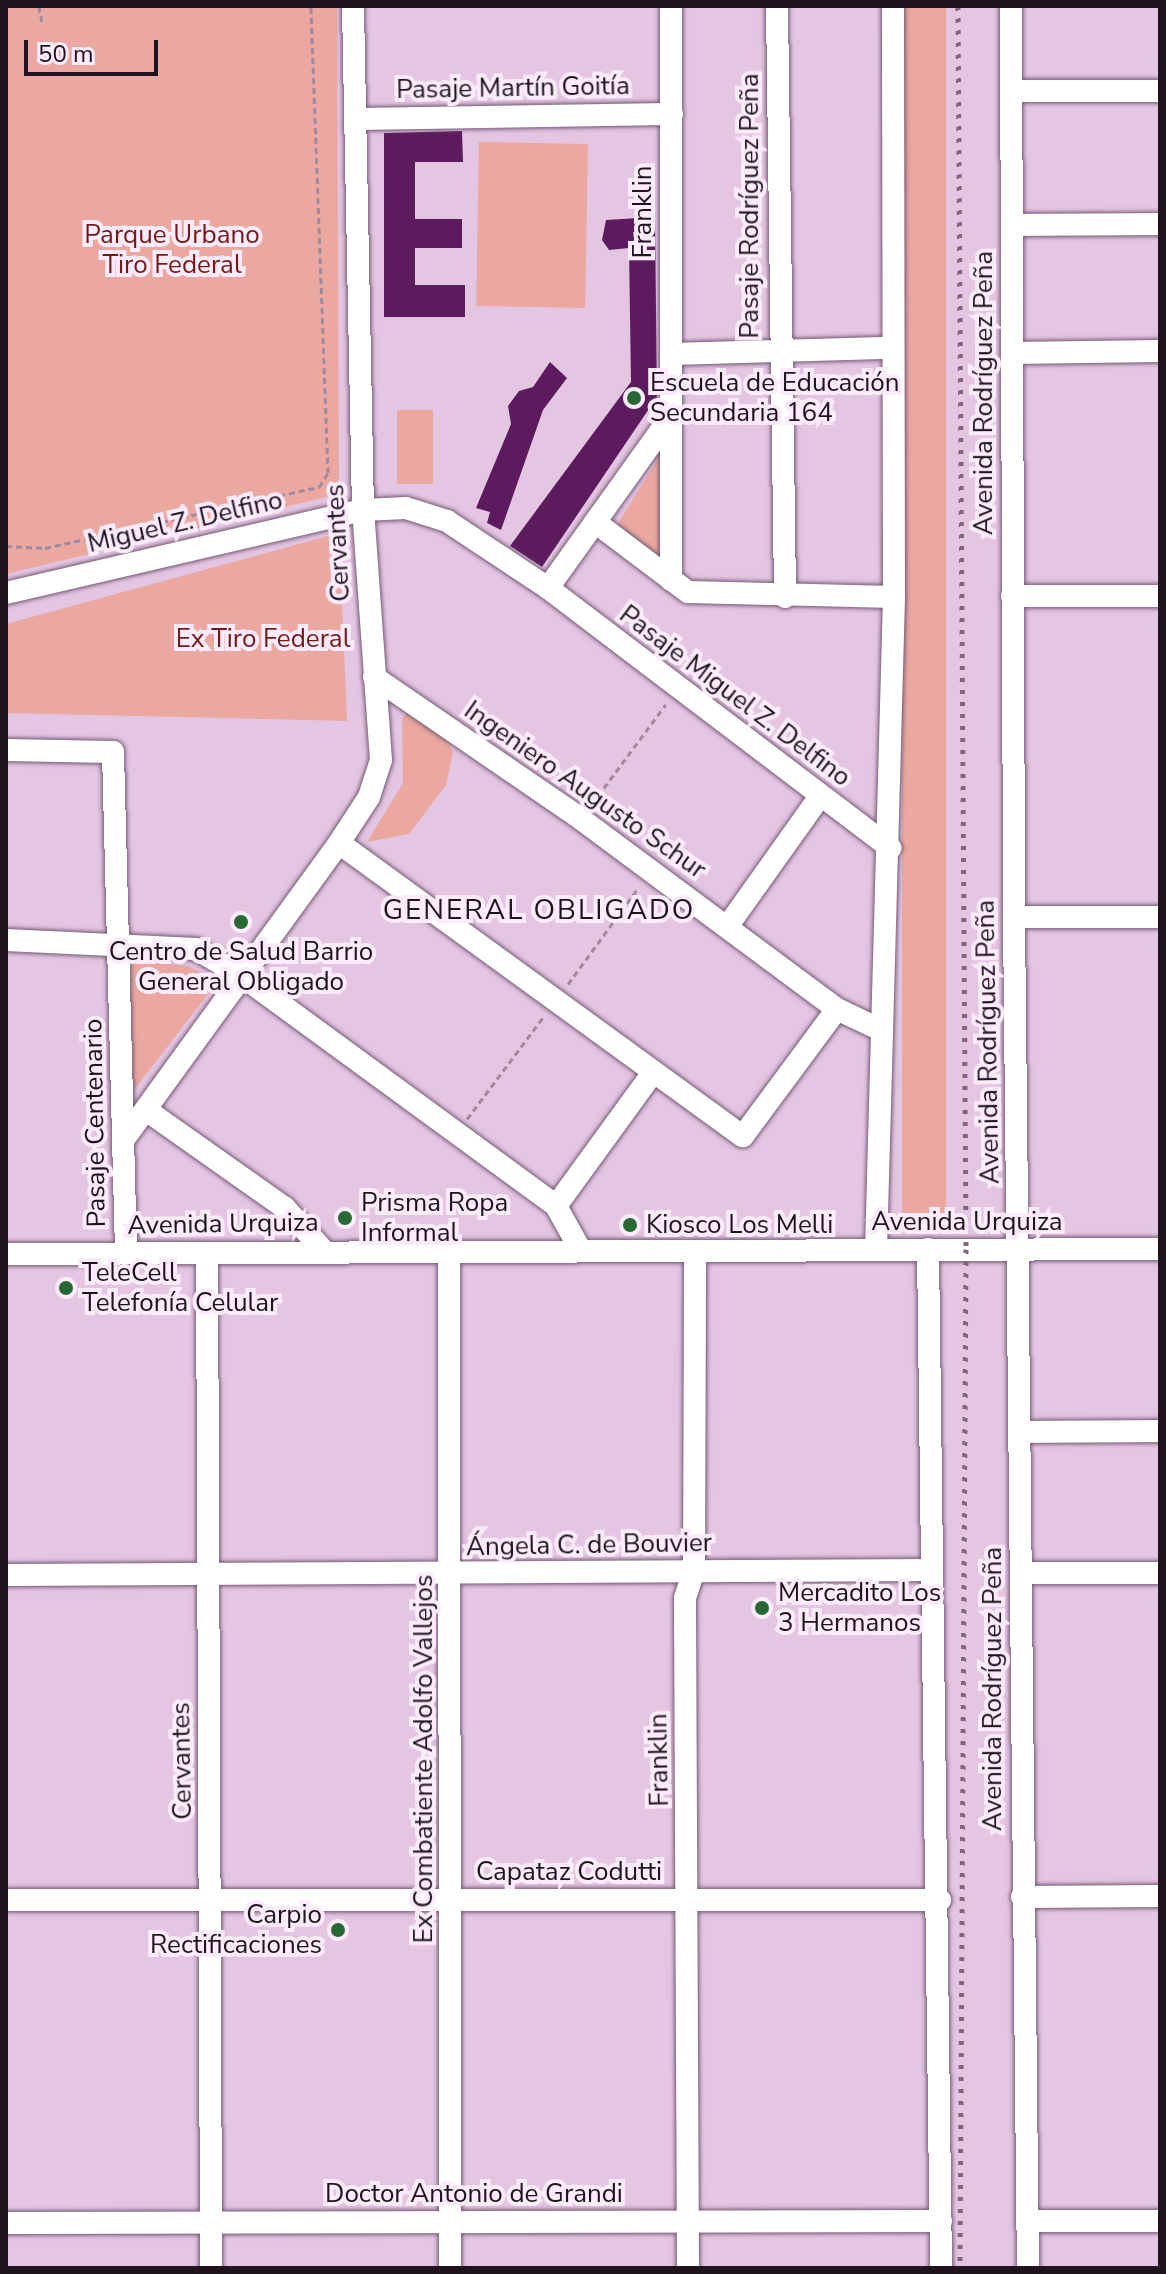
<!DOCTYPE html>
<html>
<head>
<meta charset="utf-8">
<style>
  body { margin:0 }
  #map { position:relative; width:1166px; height:2274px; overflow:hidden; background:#e4c6e3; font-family:"Nunito Sans",sans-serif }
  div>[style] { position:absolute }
  .green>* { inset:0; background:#eaa8a0; transform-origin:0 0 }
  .building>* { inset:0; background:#5c1b5d }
  .path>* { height:3px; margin-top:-1.5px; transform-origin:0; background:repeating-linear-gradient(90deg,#a0899f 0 6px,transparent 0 10px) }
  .roads { filter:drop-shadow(0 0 2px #755a74) drop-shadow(0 0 2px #755a74) }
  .minor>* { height:22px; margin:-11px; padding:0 11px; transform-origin:11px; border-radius:11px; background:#fff }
  .rail>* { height:5px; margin-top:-2.5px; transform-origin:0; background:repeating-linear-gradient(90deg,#7c687b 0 4px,transparent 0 12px) }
  .dots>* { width:22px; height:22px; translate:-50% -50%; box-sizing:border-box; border:4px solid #fcecfb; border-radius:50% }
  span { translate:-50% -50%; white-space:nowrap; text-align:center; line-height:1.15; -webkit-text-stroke:8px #fcecfb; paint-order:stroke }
  .street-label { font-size:26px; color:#1f141e }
  .park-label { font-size:26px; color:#741917 }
  .poi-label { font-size:26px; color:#1f141e }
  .left { translate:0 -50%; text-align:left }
  .right { translate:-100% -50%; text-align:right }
  .neighbourhood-label { font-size:28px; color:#1f141e; letter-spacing:2px }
  .frame { position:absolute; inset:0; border:8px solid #1f141e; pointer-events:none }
  .scale { position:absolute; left:24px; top:40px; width:134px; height:36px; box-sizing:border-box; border:4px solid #1f141e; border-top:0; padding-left:10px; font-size:24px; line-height:28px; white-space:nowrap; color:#1f141e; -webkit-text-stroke:6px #fcecfb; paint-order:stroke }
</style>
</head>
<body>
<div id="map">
  <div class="green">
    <i style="clip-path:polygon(6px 6px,337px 6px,339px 494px,6px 574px)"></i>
    <i style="left:902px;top:6px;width:44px;height:1207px"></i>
    <i style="left:479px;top:142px;width:109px;height:164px;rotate:1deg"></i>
    <i style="left:397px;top:410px;width:36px;height:74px"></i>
    <i style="clip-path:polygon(661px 454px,664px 562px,617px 525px)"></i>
    <i style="clip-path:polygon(339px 533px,347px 721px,6px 713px,6px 624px)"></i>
    <i style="clip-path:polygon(409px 712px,444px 734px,453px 752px,446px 785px,409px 834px,367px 842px,403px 783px,402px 718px)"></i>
    <i style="clip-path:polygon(131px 960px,188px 966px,218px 981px,131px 1094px)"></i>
  </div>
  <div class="building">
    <i style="clip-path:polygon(462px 131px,463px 162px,415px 162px,415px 219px,462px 219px,462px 248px,415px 248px,415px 285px,465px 285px,465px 317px,384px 317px,384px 133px)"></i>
    <i style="clip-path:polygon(655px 217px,657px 397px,542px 567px,510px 546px,631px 382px,629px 248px,609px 250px,602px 240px,606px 220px)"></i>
    <i style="clip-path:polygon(550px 362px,567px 378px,543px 410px,501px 530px,487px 523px,490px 512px,476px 508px,511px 424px,508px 406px,519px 391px,533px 387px)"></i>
  </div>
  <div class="path">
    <i style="left:39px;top:6px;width:17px;rotate:80deg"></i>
    <i style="left:6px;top:546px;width:39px;rotate:3deg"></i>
    <i style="left:45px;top:548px;width:281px;rotate:-12.6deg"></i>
    <i style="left:319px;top:487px;width:17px;rotate:-57deg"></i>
    <i style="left:328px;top:473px;width:467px;rotate:-92.1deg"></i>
    <i style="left:592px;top:804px;width:124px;rotate:-53.5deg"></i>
    <i style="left:568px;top:984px;width:120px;rotate:-53.8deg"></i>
    <i style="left:467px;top:1119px;width:129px;rotate:-53.2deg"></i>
  </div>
  <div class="roads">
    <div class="minor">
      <i style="left:671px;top:6px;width:574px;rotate:90deg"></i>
      <i style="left:777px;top:6px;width:591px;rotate:89.22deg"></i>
      <i style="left:1011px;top:6px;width:911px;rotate:89.81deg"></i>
      <i style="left:1014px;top:917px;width:1351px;rotate:89.41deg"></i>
      <i style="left:1012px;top:91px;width:148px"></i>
      <i style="left:355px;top:119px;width:317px;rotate:-0.9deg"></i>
      <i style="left:1012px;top:225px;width:148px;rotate:-0.4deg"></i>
      <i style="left:1012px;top:353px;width:148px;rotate:-0.8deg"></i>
      <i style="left:671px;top:354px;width:220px;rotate:-1.6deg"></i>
      <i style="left:595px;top:522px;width:116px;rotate:37deg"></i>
      <i style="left:688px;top:592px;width:206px;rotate:1.4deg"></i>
      <i style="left:548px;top:588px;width:208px;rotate:-54.4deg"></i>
      <i style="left:6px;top:593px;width:367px;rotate:-13.1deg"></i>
      <i style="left:363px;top:510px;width:43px;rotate:-2.7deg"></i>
      <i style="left:406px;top:508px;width:43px;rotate:17.6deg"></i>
      <i style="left:447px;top:521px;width:121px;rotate:33.6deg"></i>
      <i style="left:548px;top:588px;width:430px;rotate:37.2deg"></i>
      <i style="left:1012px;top:596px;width:148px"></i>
      <i style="left:374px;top:677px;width:251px;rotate:34.4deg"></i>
      <i style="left:581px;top:819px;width:319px;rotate:36.6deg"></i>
      <i style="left:837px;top:1009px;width:49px;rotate:25.5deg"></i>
      <i style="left:6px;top:750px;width:107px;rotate:1.1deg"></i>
      <i style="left:113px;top:752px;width:501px;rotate:88.51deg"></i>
      <i style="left:339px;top:843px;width:499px;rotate:36deg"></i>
      <i style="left:743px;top:1136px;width:158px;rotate:-53.5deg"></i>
      <i style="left:1014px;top:917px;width:146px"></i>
      <i style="left:727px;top:927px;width:161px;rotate:-54.6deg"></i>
      <i style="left:6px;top:940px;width:190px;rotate:2.7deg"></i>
      <i style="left:196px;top:949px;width:53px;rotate:30.4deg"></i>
      <i style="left:242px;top:976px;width:389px;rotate:36.2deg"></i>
      <i style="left:556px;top:1206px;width:49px;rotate:60.8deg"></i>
      <i style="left:149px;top:1112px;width:166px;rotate:35.2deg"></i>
      <i style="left:285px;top:1208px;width:57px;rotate:47.9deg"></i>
      <i style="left:124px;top:1139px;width:366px;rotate:-54deg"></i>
      <i style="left:339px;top:843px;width:55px;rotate:-56.9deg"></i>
      <i style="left:369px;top:797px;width:39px;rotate:-72deg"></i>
      <i style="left:381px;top:760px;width:251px;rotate:-94.1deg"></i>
      <i style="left:363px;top:510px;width:504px;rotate:-91.14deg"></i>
      <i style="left:556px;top:1206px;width:163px;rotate:-54deg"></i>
      <i style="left:449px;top:1249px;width:1019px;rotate:89.94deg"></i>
      <i style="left:928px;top:1249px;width:1019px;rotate:89.27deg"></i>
      <i style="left:876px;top:1250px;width:653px;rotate:-88.42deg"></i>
      <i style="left:894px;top:597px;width:591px;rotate:-90.1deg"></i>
      <i style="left:207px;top:1253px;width:1015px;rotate:89.77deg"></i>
      <i style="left:6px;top:1254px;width:1154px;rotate:-0.25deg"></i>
      <i style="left:1019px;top:1432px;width:141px;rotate:-0.4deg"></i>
      <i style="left:1021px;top:1573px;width:139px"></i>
      <i style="left:6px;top:1575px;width:926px;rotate:-0.31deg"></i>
      <i style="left:1022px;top:1897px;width:138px;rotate:-0.4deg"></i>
      <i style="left:6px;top:1900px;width:934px"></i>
      <i style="left:1028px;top:2221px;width:132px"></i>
      <i style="left:6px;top:2223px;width:935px;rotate:-0.12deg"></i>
      <i style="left:688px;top:2268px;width:670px;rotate:-90.26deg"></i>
      <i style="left:685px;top:1598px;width:28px;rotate:-72deg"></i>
      <i style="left:694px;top:1571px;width:318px;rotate:-89.8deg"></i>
    </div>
  </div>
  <div class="rail">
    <i style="left:958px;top:6px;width:1243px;rotate:89.63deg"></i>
    <i style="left:966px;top:1249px;width:1019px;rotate:90.34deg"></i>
  </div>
  <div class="dots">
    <i style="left:634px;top:398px;background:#286933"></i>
    <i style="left:241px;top:922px;background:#286933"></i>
    <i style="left:345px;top:1218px;background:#286933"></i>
    <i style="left:630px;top:1225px;background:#286933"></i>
    <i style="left:66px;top:1288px;background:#286933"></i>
    <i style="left:762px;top:1608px;background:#286933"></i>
    <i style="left:338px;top:1930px;background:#286933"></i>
  </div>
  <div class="street-label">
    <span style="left:513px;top:88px;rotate:-1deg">Pasaje Martín Goitía</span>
    <span style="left:750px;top:206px;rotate:-90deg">Pasaje Rodríguez Peña</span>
    <span style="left:643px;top:212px;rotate:-90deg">Franklin</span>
    <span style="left:984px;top:393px;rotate:-90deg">Avenida Rodríguez Peña</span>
    <span style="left:185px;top:522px;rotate:-13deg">Miguel Z. Delfino</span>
    <span style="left:338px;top:543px;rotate:-93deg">Cervantes</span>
    <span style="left:735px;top:696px;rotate:37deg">Pasaje Miguel Z. Delfino</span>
    <span style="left:585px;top:790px;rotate:35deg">Ingeniero Augusto Schur</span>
    <span style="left:988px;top:1042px;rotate:-91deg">Avenida Rodríguez Peña</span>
    <span style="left:95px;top:1123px;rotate:-91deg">Pasaje Centenario</span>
    <span style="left:967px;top:1222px">Avenida Urquiza</span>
    <span style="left:223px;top:1224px;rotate:-1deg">Avenida Urquiza</span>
    <span style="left:589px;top:1545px;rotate:-1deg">Ángela C. de Bouvier</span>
    <span style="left:993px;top:1689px;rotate:-90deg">Avenida Rodríguez Peña</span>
    <span style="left:424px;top:1759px;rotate:-90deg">Ex Combatiente Adolfo Vallejos</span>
    <span style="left:659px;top:1760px;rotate:-91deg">Franklin</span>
    <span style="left:182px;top:1761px;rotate:-91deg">Cervantes</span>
    <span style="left:569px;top:1872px">Capataz Codutti</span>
    <span style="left:474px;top:2194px">Doctor Antonio de Grandi</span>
  </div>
  <div class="park-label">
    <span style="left:172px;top:250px">Parque Urbano<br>Tiro Federal</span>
    <span style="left:263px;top:639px">Ex Tiro Federal</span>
  </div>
  <div class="poi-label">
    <span class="left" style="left:650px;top:398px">Escuela de Educación<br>Secundaria 164</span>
    <span style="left:241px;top:967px">Centro de Salud Barrio<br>General Obligado</span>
    <span class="left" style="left:361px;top:1218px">Prisma Ropa<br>Informal</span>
    <span class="left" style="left:646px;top:1225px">Kiosco Los Melli</span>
    <span class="left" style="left:82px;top:1288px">TeleCell<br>Telefonía Celular</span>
    <span class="left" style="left:778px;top:1608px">Mercadito Los<br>3 Hermanos</span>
    <span class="right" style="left:322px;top:1930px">Carpio<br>Rectificaciones</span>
  </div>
  <div class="neighbourhood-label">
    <span style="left:539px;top:910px">GENERAL OBLIGADO</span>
  </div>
  <div class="frame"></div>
  <div class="scale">50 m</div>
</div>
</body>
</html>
